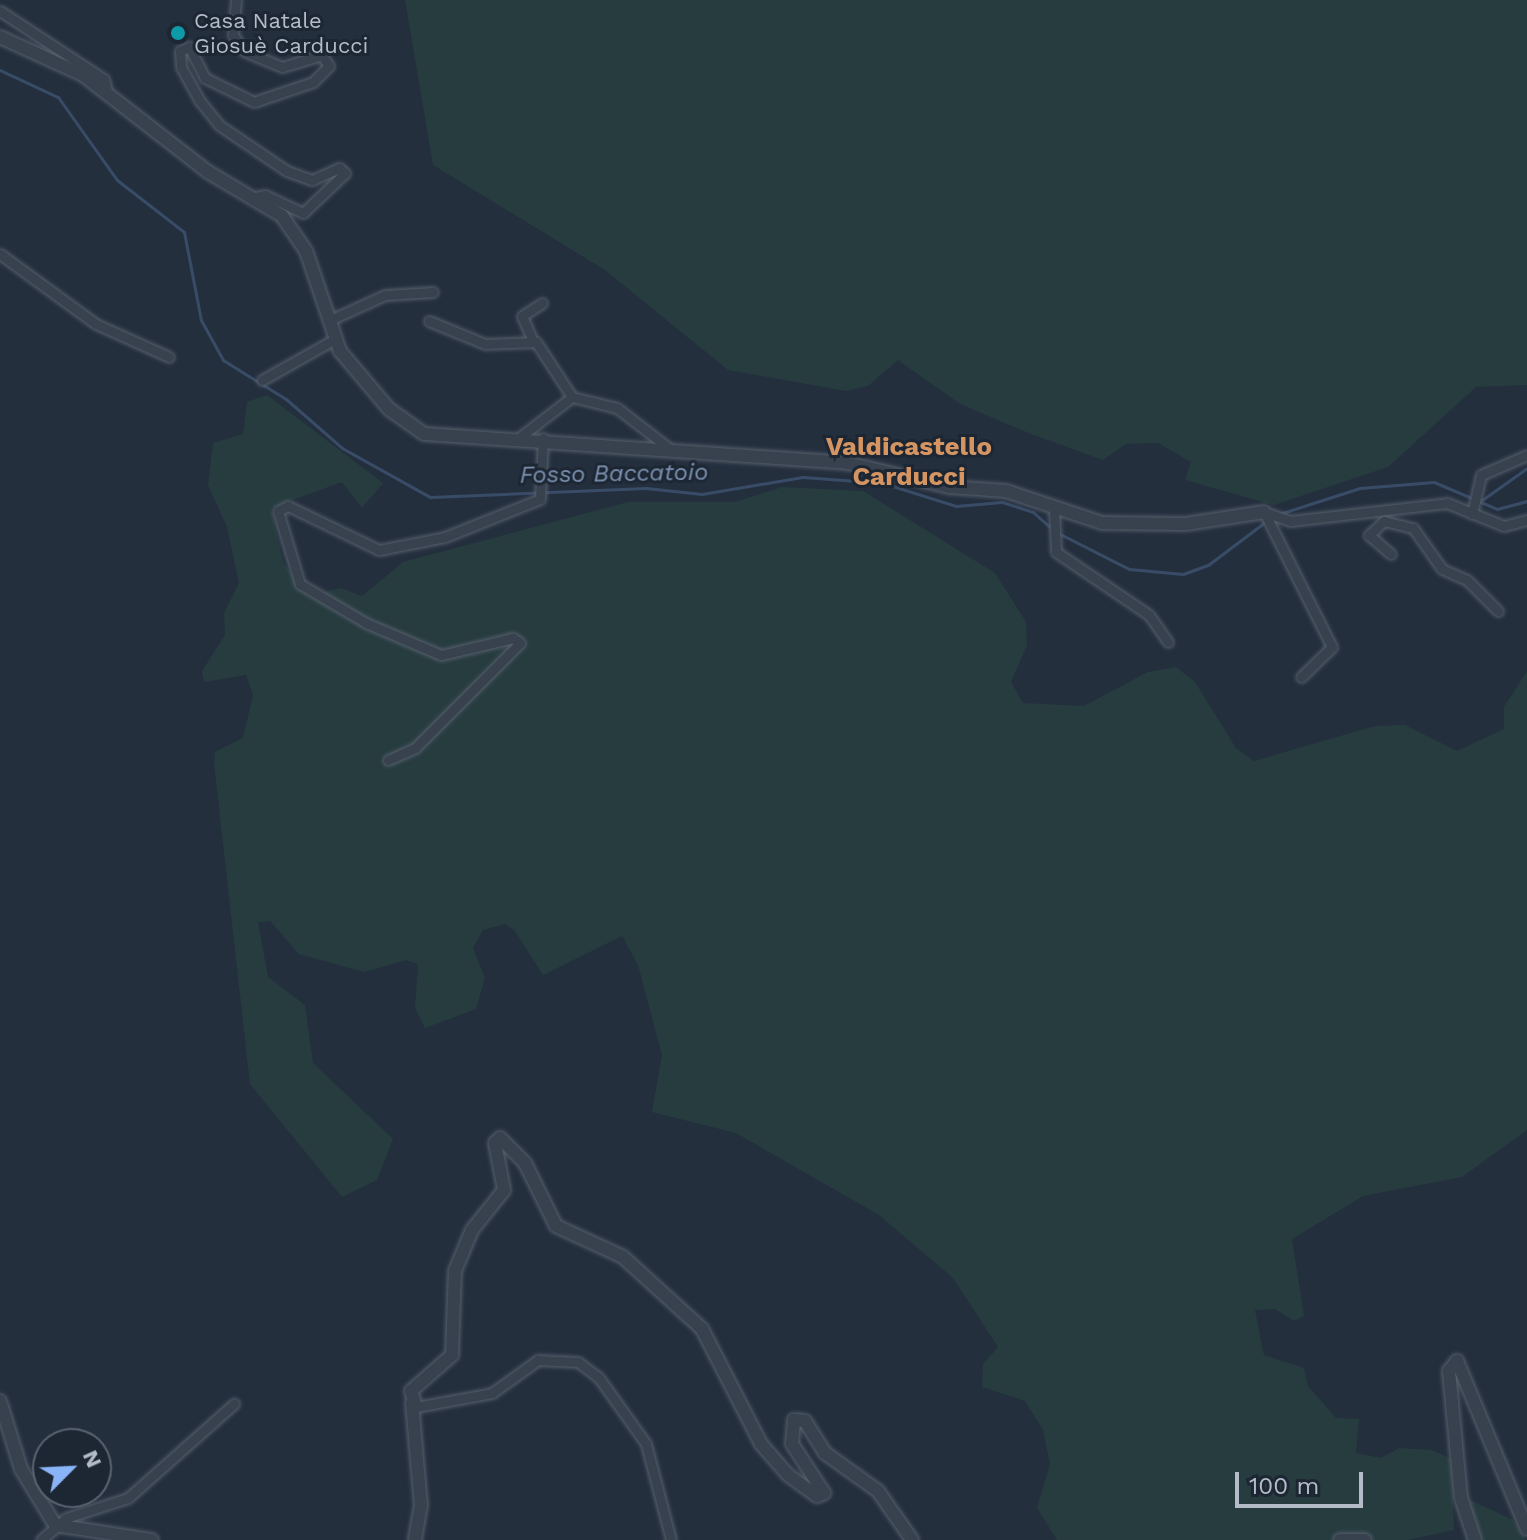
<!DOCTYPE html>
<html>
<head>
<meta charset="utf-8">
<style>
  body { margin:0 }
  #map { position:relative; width:1527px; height:1540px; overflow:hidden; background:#242f3e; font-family:"Work Sans",sans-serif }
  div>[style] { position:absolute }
  .green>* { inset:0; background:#263c3f }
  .stream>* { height:3px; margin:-1.5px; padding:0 1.5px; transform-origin:1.5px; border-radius:1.5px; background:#394c67 }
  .roads { filter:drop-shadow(0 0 2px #565f6c) drop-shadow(0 0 2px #565f6c) }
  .minor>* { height:9px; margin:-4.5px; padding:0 4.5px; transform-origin:4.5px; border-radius:4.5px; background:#38414e }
  .tertiary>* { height:12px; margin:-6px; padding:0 6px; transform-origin:6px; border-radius:6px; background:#38414e }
  .dots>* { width:22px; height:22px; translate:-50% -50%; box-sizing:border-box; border:4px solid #1d2633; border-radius:50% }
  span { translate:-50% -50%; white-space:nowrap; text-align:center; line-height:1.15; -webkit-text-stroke:6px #1d2633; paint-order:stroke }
  .poi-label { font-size:22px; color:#b4bcc9 }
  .left { translate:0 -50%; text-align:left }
  .water-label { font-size:24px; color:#7c92b1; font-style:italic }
  .quarter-label { font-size:26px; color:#d59563; font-weight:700 }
  .north { position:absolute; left:32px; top:1428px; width:80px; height:80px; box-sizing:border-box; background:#1d2633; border:2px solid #59626f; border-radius:50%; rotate:66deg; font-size:22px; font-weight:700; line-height:32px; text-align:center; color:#b4bcc9 }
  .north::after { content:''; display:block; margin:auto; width:28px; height:36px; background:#8ab4f8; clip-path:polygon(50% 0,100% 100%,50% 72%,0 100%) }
  .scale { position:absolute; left:1235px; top:1472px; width:128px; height:36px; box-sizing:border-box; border:4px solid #b4bcc9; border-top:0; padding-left:10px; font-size:24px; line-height:28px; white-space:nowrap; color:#b4bcc9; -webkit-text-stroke:6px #1d2633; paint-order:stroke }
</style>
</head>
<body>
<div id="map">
  <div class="green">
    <i style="clip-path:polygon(405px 0,1527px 0,1527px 385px,1476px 387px,1388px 467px,1274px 505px,1185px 480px,1191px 462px,1158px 443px,1126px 444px,1103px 460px,1031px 434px,960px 404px,898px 360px,868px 386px,846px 391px,728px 370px,605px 270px,433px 165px)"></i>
    <i style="clip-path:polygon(267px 395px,383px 483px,362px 508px,342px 482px,271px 508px,283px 562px,309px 595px,341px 588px,362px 596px,403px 562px,628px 502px,735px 502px,782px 487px,863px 491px,995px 573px,1026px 622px,1027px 645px,1011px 682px,1023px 703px,1084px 706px,1148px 672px,1176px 667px,1195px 682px,1236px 748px,1254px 761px,1375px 726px,1405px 725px,1457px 751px,1504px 729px,1504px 707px,1527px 671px,1527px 1130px,1462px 1177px,1363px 1196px,1292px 1239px,1304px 1316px,1294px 1321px,1275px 1309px,1255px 1310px,1264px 1355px,1304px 1368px,1308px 1386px,1336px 1418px,1359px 1419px,1356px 1453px,1381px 1458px,1399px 1448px,1432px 1450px,1452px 1459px,1454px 1530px,1408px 1540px,1057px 1540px,1037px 1508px,1050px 1464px,1043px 1430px,1025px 1401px,982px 1387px,983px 1364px,998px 1347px,953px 1278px,879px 1215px,736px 1133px,652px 1112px,662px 1055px,638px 965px,622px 936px,543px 975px,515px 931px,505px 924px,483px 930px,473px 948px,485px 978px,476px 1009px,425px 1028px,415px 1008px,418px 964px,406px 960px,364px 972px,299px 954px,270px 921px,258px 922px,268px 977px,305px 1005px,313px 1063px,393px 1139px,377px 1180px,342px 1197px,250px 1084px,214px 763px,215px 752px,243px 738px,253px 695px,246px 675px,204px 682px,202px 671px,225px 635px,224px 613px,239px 583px,227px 527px,208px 485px,213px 443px,243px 434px,247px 402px)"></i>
    <i style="clip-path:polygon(1466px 1498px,1513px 1520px,1526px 1540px,1482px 1540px)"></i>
  </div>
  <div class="stream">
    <i style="left:0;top:70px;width:64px;rotate:25deg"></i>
    <i style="left:58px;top:97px;width:102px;rotate:54.6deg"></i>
    <i style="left:117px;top:180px;width:85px;rotate:37.8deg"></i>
    <i style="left:184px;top:232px;width:90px;rotate:79.1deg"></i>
    <i style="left:201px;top:320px;width:46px;rotate:61.2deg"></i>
    <i style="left:223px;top:360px;width:74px;rotate:31.8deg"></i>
    <i style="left:286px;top:399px;width:74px;rotate:41.2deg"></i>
    <i style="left:342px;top:448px;width:101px;rotate:29.1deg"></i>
    <i style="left:430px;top:497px;width:216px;rotate:-2.4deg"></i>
    <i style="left:646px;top:488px;width:56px;rotate:6.1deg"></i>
    <i style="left:702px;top:494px;width:102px;rotate:-9.6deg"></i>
    <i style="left:803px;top:477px;width:80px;rotate:4.3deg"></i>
    <i style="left:883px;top:483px;width:77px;rotate:17.5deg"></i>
    <i style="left:956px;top:506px;width:46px;rotate:-5deg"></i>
    <i style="left:1002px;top:502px;width:33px;rotate:18deg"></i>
    <i style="left:1033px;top:512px;width:25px;rotate:42deg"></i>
    <i style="left:1482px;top:500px;width:55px;rotate:-35.4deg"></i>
    <i style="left:1279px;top:514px;width:85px;rotate:-17.8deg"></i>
    <i style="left:1360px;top:488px;width:74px;rotate:-4.6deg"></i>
    <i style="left:1434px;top:482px;width:69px;rotate:23.2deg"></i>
    <i style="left:1497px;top:509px;width:31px;rotate:-15deg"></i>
    <i style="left:1058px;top:533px;width:80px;rotate:26.9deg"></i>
    <i style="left:1129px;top:569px;width:54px;rotate:5.3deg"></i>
    <i style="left:1183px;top:574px;width:27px;rotate:-20deg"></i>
    <i style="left:1208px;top:565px;width:71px;rotate:-37deg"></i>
  </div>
  <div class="roads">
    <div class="minor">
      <i style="left:236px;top:0;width:35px;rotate:95deg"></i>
      <i style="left:233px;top:35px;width:19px;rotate:55deg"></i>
      <i style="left:244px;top:51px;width:41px;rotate:22.8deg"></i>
      <i style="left:282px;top:67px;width:42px;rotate:-16.7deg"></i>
      <i style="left:322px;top:55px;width:13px;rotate:58deg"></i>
      <i style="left:329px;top:66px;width:23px;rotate:135deg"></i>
      <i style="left:313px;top:82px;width:62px;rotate:161.3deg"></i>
      <i style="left:254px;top:102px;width:55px;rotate:-153.9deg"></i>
      <i style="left:205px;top:78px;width:35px;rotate:-117deg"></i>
      <i style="left:189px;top:47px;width:10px;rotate:156deg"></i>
      <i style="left:180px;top:51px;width:16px;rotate:86deg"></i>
      <i style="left:181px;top:67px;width:38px;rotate:61deg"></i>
      <i style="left:199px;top:100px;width:32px;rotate:51deg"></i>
      <i style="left:219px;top:125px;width:82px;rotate:34.1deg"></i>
      <i style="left:287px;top:171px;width:27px;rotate:20deg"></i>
      <i style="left:312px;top:180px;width:30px;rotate:-24deg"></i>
      <i style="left:339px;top:168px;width:8px;rotate:40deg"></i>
      <i style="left:345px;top:173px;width:58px;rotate:136.4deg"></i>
      <i style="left:303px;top:213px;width:42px;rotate:-154.7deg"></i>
      <i style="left:265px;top:195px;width:14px;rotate:168deg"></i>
      <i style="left:0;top:11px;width:124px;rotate:33.2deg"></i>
      <i style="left:104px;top:79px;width:12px;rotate:76deg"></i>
      <i style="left:0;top:254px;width:119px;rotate:36.1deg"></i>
      <i style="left:96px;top:324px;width:80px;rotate:24.3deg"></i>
      <i style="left:330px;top:320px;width:60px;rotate:-24.4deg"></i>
      <i style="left:385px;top:295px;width:48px;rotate:-3.6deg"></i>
      <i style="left:429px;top:321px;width:61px;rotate:22.3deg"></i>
      <i style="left:485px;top:344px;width:51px;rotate:-2.2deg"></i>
      <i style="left:536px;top:342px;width:66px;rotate:56.8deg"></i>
      <i style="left:572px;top:397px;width:46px;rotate:13.7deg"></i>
      <i style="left:617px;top:408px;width:67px;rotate:37.7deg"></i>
      <i style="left:533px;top:341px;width:27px;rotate:-114deg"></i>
      <i style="left:522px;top:316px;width:24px;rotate:-33deg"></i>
      <i style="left:262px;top:380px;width:84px;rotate:-29.3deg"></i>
      <i style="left:520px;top:437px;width:66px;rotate:-37.6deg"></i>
      <i style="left:1054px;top:509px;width:43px;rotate:87.3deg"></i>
      <i style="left:1056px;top:552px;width:112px;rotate:34.1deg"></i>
      <i style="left:1149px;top:615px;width:33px;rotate:55deg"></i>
      <i style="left:1264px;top:512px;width:28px;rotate:19deg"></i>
      <i style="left:1290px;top:521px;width:158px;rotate:-6.5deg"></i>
      <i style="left:1447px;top:503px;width:61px;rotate:22deg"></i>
      <i style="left:1504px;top:526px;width:24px;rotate:-15deg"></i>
      <i style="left:1264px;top:512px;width:151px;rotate:63.3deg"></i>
      <i style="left:1332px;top:647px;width:43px;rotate:135.9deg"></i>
      <i style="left:1472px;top:514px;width:40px;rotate:-77deg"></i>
      <i style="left:1481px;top:475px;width:50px;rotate:-23.5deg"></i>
      <i style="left:1384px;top:521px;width:30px;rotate:14deg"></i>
      <i style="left:1413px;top:528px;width:50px;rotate:54.7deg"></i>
      <i style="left:1442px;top:569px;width:27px;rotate:24deg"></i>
      <i style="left:1467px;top:580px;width:44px;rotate:45deg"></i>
      <i style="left:1384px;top:521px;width:21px;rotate:137deg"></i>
      <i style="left:1369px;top:535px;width:29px;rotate:41deg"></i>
      <i style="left:388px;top:760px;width:30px;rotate:-24deg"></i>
      <i style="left:415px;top:748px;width:148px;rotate:-45deg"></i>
      <i style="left:520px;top:643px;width:9px;rotate:-144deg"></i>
      <i style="left:513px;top:638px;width:74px;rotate:166.7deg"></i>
      <i style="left:441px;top:655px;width:82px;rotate:-156.9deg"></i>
      <i style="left:366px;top:623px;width:77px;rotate:-149.4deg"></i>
      <i style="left:300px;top:584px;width:76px;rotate:-106.8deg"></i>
      <i style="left:278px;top:511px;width:11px;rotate:-27deg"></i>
      <i style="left:288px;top:506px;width:101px;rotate:25.8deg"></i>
      <i style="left:379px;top:550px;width:67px;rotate:-11.1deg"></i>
      <i style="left:445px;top:537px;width:102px;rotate:-21.8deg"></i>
      <i style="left:540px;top:499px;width:61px;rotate:-87.2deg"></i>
      <i style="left:416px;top:1407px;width:77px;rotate:-10.4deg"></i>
      <i style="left:492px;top:1393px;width:57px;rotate:-35.7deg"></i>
      <i style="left:538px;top:1360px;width:40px;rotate:2.9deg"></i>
      <i style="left:578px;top:1362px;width:26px;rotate:37deg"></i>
      <i style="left:599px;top:1378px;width:81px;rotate:54.5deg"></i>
      <i style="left:646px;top:1444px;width:99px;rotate:75.4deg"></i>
      <i style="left:41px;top:1540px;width:33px;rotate:-41deg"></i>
      <i style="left:66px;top:1518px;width:65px;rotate:-17.9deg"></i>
      <i style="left:128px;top:1498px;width:142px;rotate:-41.6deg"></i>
    </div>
    <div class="tertiary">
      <i style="left:0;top:37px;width:91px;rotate:24.6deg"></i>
      <i style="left:83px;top:75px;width:158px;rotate:37.8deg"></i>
      <i style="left:208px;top:172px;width:86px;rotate:30.7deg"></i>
      <i style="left:282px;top:216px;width:42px;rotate:55.6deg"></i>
      <i style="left:306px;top:251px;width:106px;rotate:71.2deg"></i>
      <i style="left:340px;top:351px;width:76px;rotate:49.8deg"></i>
      <i style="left:389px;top:409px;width:43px;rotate:35.5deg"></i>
      <i style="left:424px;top:434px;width:424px;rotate:3.9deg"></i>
      <i style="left:847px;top:463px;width:105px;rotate:13.2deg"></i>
      <i style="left:949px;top:487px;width:57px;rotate:4deg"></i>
      <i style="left:1006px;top:491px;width:101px;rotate:18.4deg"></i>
      <i style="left:1102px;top:523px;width:84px;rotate:0.7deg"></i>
      <i style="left:1186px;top:524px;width:79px;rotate:-8.7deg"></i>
      <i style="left:0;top:1401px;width:71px;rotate:72.8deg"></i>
      <i style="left:21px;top:1469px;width:66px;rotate:58.7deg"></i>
      <i style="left:55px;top:1525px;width:98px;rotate:8.8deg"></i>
      <i style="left:412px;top:1403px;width:102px;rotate:85deg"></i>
      <i style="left:421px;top:1505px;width:36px;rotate:100deg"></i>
      <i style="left:416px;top:1407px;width:17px;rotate:-107deg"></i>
      <i style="left:411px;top:1391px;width:55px;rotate:-41.3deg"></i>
      <i style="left:452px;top:1355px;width:84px;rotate:-88deg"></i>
      <i style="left:455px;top:1271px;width:44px;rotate:-67.5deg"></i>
      <i style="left:472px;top:1230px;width:51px;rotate:-51.3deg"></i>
      <i style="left:504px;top:1190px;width:48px;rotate:-100.8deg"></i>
      <i style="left:495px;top:1143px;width:7px;rotate:-45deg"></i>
      <i style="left:500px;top:1138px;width:35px;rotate:45deg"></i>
      <i style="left:525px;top:1163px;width:70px;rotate:63.8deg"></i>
      <i style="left:556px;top:1226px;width:74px;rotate:24.8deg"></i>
      <i style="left:623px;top:1257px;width:107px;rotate:42.3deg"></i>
      <i style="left:702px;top:1329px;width:129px;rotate:62.8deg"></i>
      <i style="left:761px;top:1444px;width:41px;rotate:48.9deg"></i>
      <i style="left:788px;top:1475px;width:36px;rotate:36deg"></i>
      <i style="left:817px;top:1496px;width:8px;rotate:-23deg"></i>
      <i style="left:824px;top:1493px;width:59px;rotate:-123.1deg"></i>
      <i style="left:792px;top:1444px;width:24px;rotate:-85deg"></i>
      <i style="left:794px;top:1420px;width:11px;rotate:5deg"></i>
      <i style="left:805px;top:1421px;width:38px;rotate:58deg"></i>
      <i style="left:825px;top:1453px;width:65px;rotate:35.6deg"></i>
      <i style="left:878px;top:1491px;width:60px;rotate:55.2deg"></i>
      <i style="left:1340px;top:1540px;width:25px"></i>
      <i style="left:1475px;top:1540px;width:44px;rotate:-108.4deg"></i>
      <i style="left:1461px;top:1498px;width:128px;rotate:-95.4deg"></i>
      <i style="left:1449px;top:1371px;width:13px;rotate:-51deg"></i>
      <i style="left:1457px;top:1361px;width:182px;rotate:67.4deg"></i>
    </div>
  </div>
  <div class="dots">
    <i style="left:178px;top:33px;background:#0f9aa8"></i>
  </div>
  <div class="poi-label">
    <span class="left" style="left:194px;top:33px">Casa Natale<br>Giosuè Carducci</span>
  </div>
  <div class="water-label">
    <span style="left:614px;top:474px;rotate:-1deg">Fosso Baccatoio</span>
  </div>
  <div class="quarter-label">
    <span style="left:909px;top:462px">Valdicastello<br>Carducci</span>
  </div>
  <div class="north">N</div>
  <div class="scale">100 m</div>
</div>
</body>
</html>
